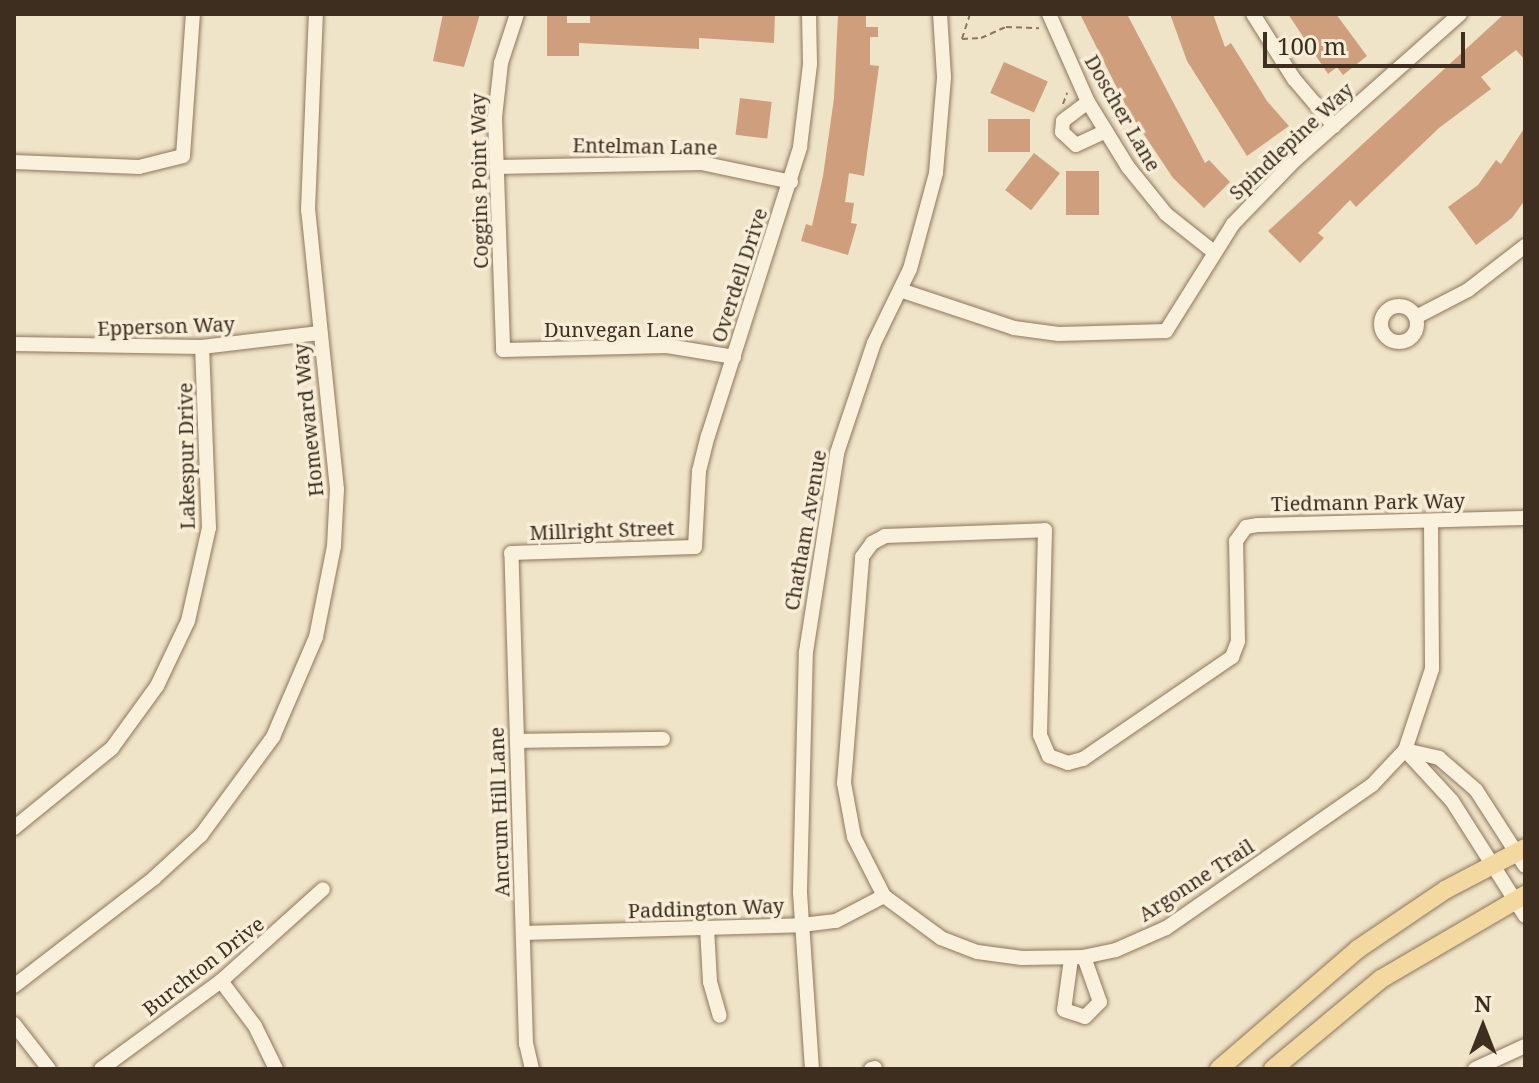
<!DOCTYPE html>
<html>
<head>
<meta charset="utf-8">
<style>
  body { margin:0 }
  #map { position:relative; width:1539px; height:1083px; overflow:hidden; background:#f0e4c8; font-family:"Noto Serif",serif }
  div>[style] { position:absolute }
  .building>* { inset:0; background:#cf9f7d; transform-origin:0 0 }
  .path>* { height:2px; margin-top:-1px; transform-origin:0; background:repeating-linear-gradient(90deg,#8d765c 0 6px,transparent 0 10px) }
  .roads { filter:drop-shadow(0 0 2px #8d765c) drop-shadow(0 0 2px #8d765c) }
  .minor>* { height:14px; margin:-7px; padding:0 7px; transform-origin:7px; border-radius:7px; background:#faf1dc }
  .minor>.ring { margin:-7px; padding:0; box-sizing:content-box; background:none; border:14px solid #faf1dc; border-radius:50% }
  .major>* { height:18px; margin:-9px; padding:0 9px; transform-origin:9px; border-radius:9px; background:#f3d9a0 }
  span { translate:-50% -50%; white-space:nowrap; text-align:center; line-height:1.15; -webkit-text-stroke:7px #f7eed8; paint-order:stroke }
  .street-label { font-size:20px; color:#3d2e20 }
  .frame { position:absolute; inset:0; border:16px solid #3d2e20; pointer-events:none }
  .north { position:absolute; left:1443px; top:987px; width:80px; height:80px; -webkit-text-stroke:6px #f7eed8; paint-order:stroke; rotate:0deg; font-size:22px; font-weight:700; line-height:32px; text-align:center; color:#3d2e20 }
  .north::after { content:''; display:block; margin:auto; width:28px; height:36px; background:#3d2e20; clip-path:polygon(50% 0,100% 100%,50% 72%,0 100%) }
  .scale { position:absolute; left:1263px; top:32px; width:202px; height:36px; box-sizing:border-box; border:4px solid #3d2e20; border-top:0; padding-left:10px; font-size:24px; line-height:28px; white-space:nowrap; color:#3d2e20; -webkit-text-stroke:6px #f7eed8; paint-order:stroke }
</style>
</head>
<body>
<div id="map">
  <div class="building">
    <i style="clip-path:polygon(443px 14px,480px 14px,464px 67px,433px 61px)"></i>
    <i style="clip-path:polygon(547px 14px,567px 14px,567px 23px,590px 23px,590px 14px,775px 14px,774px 43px,699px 38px,699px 49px,579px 43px,579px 56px,547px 56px)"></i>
    <i style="clip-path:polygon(838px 14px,866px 14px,866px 27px,878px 27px,878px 37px,870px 37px,870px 65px,879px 66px,864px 176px,849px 173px,845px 202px,854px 203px,851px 223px,857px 224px,848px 255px,801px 241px,806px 224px,812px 226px,823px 176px,834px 98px)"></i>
    <i style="clip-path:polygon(1080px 14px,1127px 14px,1205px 163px,1209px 160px,1230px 182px,1204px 208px,1173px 178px,1129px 112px)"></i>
    <i style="clip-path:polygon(1170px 14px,1213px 14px,1225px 47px,1231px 43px,1267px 101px,1289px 126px,1247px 156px,1187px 61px)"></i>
    <i style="clip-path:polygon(1288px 14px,1336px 14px,1367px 56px,1343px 75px,1337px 67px,1328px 74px)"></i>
    <i style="clip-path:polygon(1504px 14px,1525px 14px,1525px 60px,1516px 50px,1481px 77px,1491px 89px,1439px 128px,1356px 207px,1350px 200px,1318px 233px,1324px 238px,1300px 263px,1268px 231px)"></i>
    <i style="left:1004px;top:62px;width:48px;height:34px;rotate:24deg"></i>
    <i style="left:740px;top:98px;width:32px;height:37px;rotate:7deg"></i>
    <i style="left:988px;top:119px;width:42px;height:33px"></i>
    <i style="clip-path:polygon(1525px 127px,1525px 200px,1512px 218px,1476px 245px,1448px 207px,1478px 185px,1496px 160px,1501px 164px)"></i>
    <i style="left:1034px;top:153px;width:33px;height:47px;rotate:38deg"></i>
    <i style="left:1066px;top:171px;width:33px;height:44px"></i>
  </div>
  <div class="path">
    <i style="left:970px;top:14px;width:26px;rotate:108deg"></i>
    <i style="left:962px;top:39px;width:19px;rotate:-3deg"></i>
    <i style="left:981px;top:38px;width:27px;rotate:-24deg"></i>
    <i style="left:1006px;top:27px;width:33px;rotate:2deg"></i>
    <i style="left:1063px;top:104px;width:12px;rotate:-70deg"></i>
  </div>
  <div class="roads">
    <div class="minor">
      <i style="left:517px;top:14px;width:52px;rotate:108.1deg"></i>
      <i style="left:501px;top:63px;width:54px;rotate:96.3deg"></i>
      <i style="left:495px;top:117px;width:233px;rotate:88deg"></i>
      <i style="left:503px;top:350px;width:164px;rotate:-1.4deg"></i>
      <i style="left:667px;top:346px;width:68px;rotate:9.3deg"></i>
      <i style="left:1049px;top:14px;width:96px;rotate:66.1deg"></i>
      <i style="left:1088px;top:102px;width:76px;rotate:58.4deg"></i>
      <i style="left:1128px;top:167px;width:60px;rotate:51deg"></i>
      <i style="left:1166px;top:214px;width:61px;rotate:38.4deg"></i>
      <i style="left:1253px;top:14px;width:77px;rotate:57.8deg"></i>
      <i style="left:1294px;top:79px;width:62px;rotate:49.6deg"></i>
      <i style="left:1088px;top:102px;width:31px;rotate:143deg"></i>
      <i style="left:1063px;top:121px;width:11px;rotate:95deg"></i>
      <i style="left:1062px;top:132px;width:19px;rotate:43deg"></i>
      <i style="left:1076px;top:145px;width:33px;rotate:-25deg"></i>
      <i style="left:14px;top:162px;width:125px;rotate:2.3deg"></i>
      <i style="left:139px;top:167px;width:45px;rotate:-14deg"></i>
      <i style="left:183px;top:156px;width:142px;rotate:-86deg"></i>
      <i style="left:496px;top:167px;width:205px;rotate:-1.1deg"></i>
      <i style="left:701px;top:163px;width:92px;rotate:11.9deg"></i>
      <i style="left:900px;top:290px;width:120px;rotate:18.4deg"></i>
      <i style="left:1014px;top:328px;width:45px;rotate:7.6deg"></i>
      <i style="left:1059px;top:334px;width:107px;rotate:-1.6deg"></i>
      <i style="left:1166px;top:331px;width:126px;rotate:-57.9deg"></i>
      <i style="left:1233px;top:224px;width:89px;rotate:-45.9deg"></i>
      <i style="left:1295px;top:160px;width:220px;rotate:-41.5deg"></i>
      <i class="ring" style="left:1381px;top:306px;width:22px;height:22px"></i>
      <i style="left:1416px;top:317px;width:59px;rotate:-27.4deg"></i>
      <i style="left:1468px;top:290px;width:72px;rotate:-37.7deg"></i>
      <i style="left:14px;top:344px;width:188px;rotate:0.9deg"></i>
      <i style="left:202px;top:347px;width:118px;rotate:-6.8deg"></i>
      <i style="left:1431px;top:521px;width:148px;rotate:89.6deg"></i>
      <i style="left:1432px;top:669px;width:85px;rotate:108.4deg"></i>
      <i style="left:1405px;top:750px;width:48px;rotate:133.3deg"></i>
      <i style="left:1372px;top:785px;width:251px;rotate:145.2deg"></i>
      <i style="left:1166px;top:928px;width:55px;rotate:156.3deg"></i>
      <i style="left:1116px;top:950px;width:33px;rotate:168deg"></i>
      <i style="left:1084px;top:957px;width:62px;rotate:179.1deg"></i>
      <i style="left:1022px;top:958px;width:45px;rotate:-172.4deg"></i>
      <i style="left:977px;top:952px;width:39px;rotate:-159deg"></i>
      <i style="left:941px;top:938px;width:71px;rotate:-143.6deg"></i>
      <i style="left:884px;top:896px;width:66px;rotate:-117deg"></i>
      <i style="left:854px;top:837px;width:55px;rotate:-100.5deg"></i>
      <i style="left:844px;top:783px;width:227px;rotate:-85.4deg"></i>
      <i style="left:862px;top:557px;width:17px;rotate:-54deg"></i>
      <i style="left:872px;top:543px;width:15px;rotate:-28deg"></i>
      <i style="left:885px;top:536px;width:160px;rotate:-2.1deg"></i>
      <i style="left:1045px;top:530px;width:205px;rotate:91.4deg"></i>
      <i style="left:1040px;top:735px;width:23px;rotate:67deg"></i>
      <i style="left:1049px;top:756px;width:20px;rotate:20deg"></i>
      <i style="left:1068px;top:763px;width:16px;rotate:-15deg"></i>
      <i style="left:1083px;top:759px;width:181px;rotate:-34.4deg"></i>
      <i style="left:1232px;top:657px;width:17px;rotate:-69deg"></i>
      <i style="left:1238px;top:641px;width:100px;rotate:-91.1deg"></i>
      <i style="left:1236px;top:541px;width:17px;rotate:-54deg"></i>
      <i style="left:1246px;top:527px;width:11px;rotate:-10deg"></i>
      <i style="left:1257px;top:525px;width:268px;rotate:-1.5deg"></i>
      <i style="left:517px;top:741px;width:146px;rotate:-0.8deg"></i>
      <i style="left:1405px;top:750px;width:69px;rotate:47.3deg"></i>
      <i style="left:1452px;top:801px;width:136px;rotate:57.6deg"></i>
      <i style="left:1405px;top:750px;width:35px;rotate:13deg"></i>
      <i style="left:1439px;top:758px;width:49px;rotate:40.9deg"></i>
      <i style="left:1476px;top:790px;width:90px;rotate:57.2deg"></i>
      <i style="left:14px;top:828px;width:127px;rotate:-39.2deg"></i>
      <i style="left:112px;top:748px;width:77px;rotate:-54deg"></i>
      <i style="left:157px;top:686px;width:72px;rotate:-64.5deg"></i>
      <i style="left:188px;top:621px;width:95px;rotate:-77.3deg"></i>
      <i style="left:209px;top:528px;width:181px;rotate:-92.2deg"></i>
      <i style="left:707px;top:928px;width:54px;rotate:86.8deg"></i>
      <i style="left:710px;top:982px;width:35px;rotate:74deg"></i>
      <i style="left:523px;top:933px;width:279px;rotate:-1.6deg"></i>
      <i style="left:802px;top:925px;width:34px;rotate:-7deg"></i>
      <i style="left:836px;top:921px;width:54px;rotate:-27.5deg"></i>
      <i style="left:1071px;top:959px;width:51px;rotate:97.8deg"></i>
      <i style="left:1064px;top:1010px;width:22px;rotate:18deg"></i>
      <i style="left:1085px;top:1017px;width:21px;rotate:-45deg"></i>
      <i style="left:1100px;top:1002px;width:48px;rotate:-109.6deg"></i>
      <i style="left:221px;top:981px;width:56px;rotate:52.9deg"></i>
      <i style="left:255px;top:1026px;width:48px;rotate:64deg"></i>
      <i style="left:14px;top:986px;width:177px;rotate:-37.6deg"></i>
      <i style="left:154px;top:878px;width:64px;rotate:-42.5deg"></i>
      <i style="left:201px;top:835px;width:122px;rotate:-53.7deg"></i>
      <i style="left:273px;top:737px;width:109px;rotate:-66.7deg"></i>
      <i style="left:316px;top:637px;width:93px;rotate:-78.8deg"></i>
      <i style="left:334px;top:546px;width:57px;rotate:-87deg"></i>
      <i style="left:337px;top:489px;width:281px;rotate:-95.9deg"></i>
      <i style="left:308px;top:210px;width:196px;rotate:-87.7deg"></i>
      <i style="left:14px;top:1024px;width:57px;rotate:52.1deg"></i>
      <i style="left:101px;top:1069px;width:149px;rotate:-36.3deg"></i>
      <i style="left:221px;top:981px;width:137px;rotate:-42deg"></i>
      <i style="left:532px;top:1069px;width:26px;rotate:-103deg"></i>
      <i style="left:526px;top:1044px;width:491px;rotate:-91.7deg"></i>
      <i style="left:511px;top:553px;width:184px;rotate:-1.9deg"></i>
      <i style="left:695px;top:547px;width:76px;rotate:-87deg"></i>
      <i style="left:699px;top:471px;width:36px;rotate:-76deg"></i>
      <i style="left:708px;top:436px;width:303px;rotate:-72.3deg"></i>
      <i style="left:800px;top:147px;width:84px;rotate:-83.1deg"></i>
      <i style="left:810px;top:64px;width:50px;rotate:-91.1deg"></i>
      <i style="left:812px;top:1069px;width:177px;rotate:-93.9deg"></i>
      <i style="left:800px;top:892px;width:240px;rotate:-88.6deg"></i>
      <i style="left:806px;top:652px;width:201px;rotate:-81.1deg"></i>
      <i style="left:837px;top:453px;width:116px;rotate:-71.4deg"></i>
      <i style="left:874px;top:343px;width:82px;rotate:-64.1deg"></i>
      <i style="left:910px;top:269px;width:99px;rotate:-74.8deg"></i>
      <i style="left:936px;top:173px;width:96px;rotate:-85.2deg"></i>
      <i style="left:944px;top:77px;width:63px;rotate:-93.6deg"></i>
      <i style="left:871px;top:1069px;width:4px;rotate:-14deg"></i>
      <i style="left:1475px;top:1069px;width:55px;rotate:-24.7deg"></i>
    </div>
    <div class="major">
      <i style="left:1219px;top:1069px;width:184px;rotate:-40.8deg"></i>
      <i style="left:1358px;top:949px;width:105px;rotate:-34.1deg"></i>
      <i style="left:1445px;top:890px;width:90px;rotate:-27.7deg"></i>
      <i style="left:1273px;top:1069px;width:141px;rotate:-39.8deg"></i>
      <i style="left:1381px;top:979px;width:167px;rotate:-30.3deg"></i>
    </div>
  </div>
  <div class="street-label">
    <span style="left:1123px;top:113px;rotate:60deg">Doscher Lane</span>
    <span style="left:1291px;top:141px;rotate:-43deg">Spindlepine Way</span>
    <span style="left:645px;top:146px;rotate:1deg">Entelman Lane</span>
    <span style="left:479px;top:181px;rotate:-91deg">Coggins Point Way</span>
    <span style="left:739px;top:275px;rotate:-72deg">Overdell Drive</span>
    <span style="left:166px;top:326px;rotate:-2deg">Epperson Way</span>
    <span style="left:619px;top:329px">Dunvegan Lane</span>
    <span style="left:308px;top:420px;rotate:-96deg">Homeward Way</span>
    <span style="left:186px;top:456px;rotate:-91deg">Lakespur Drive</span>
    <span style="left:1368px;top:502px;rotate:-1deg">Tiedmann Park Way</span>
    <span style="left:602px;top:530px;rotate:-2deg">Millright Street</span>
    <span style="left:805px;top:530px;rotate:-80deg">Chatham Avenue</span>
    <span style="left:499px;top:812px;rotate:-92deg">Ancrum Hill Lane</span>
    <span style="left:1196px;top:880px;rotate:-33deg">Argonne Trail</span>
    <span style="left:706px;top:908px;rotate:-2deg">Paddington Way</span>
    <span style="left:203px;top:966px;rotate:-38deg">Burchton Drive</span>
  </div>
  <div class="frame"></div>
  <div class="north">N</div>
  <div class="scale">100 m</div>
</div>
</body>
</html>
